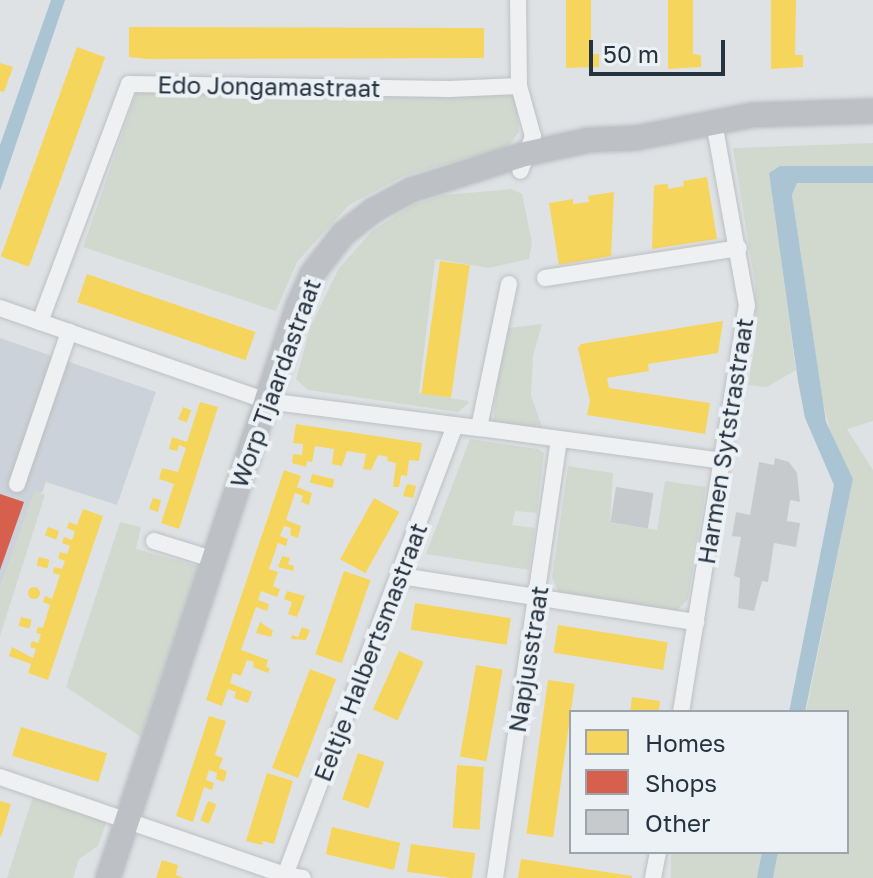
<!DOCTYPE html>
<html>
<head>
<meta charset="utf-8">
<style>
  body { margin:0 }
  #map { position:relative; width:873px; height:878px; overflow:hidden; background:#dfe2e5; font-family:"Golos Text",sans-serif }
  div>[style] { position:absolute }
  .built>* { inset:0; background:#ccd2d9 }
  .green>* { inset:0; background:#d1d9cf; transform-origin:0 0 }
  .water>* { inset:0; background:#aac4d3 }
  .homes>* { inset:0; background:#f6d55c; transform-origin:0 0 }
  .round { border-radius:50% }
  .shops>* { inset:0; background:#d6604d }
  .building>* { inset:0; background:#c7cacd; transform-origin:0 0 }
  .roads { filter:drop-shadow(0 0 2px #bdc0c3) drop-shadow(0 0 2px #bdc0c3) }
  .street>* { height:16px; margin:-8px; padding:0 8px; transform-origin:8px; border-radius:8px; background:#eef0f2 }
  .secondary>* { height:24px; margin:-12px; padding:0 12px; transform-origin:12px; border-radius:12px; background:#bdc1c5 }
  span { translate:-50% -50%; white-space:nowrap; text-align:center; line-height:1.15; -webkit-text-stroke:8px #ecf1f5; paint-order:stroke }
  .street-label { font-size:24px; color:#25323f }
  .legend { position:absolute; left:569px; top:710px; width:280px; height:144px; box-sizing:border-box; background:#ecf1f5; border:2px solid #9ca5ac; margin:0; padding:10px 14px; list-style:none; font-size:24px; color:#25323f }
  .legend li { display:flex; align-items:center; gap:16px; height:40px }
  .legend b { width:40px; border:2px solid #9ca5ac }
  .scale { position:absolute; left:589px; top:40px; width:136px; height:36px; box-sizing:border-box; border:4px solid #25323f; border-top:0; padding-left:10px; font-size:24px; line-height:28px; white-space:nowrap; color:#25323f; -webkit-text-stroke:6px #ecf1f5; paint-order:stroke }
</style>
</head>
<body>
<div id="map">
  <div class="built">
    <i style="clip-path:polygon(0 338px,156px 392px,117px 505px,46px 482px,42px 493px,35px 491px,0 589px)"></i>
  </div>
  <div class="green">
    <i style="clip-path:polygon(514px 89px,519px 132px,503px 153px,466px 158px,404px 176px,349px 205px,297px 262px,276px 311px,83px 247px,137px 91px)"></i>
    <i style="clip-path:polygon(873px 143px,873px 166px,780px 166px,769px 173px,796px 370px,767px 387px,748px 385px,756px 338px,755px 284px,733px 148px)"></i>
    <i style="clip-path:polygon(797px 183px,873px 183px,873px 421px,847px 429px,873px 470px,873px 878px,773px 878px,778px 852px,847px 852px,847px 712px,806px 712px,853px 479px,832px 438px,823px 403px,792px 195px)"></i>
    <i style="clip-path:polygon(512px 189px,522px 194px,532px 243px,529px 259px,489px 268px,435px 259px,419px 393px,468px 401px,468px 404px,458px 412px,308px 390px,296px 379px,311px 325px,339px 268px,373px 230px,413px 205px,444px 195px)"></i>
    <i style="clip-path:polygon(542px 324px,533px 356px,531px 395px,543px 430px,493px 424px,501px 345px,507px 328px)"></i>
    <i style="clip-path:polygon(470px 439px,538px 449px,544px 453px,537px 513px,515px 511px,512px 525px,535px 528px,529px 570px,426px 554px)"></i>
    <i style="clip-path:polygon(568px 466px,613px 473px,610px 523px,657px 530px,665px 481px,706px 487px,688px 599px,675px 613px,560px 595px,552px 578px)"></i>
    <i style="clip-path:polygon(35px 490px,45px 495px,0 636px,0 589px)"></i>
    <i style="clip-path:polygon(120px 522px,141px 527px,136px 549px,199px 566px,141px 737px,66px 687px)"></i>
    <i style="clip-path:polygon(33px 796px,107px 820px,98px 846px,79px 859px,73px 878px,7px 878px)"></i>
    <i style="left:671px;top:852px;width:91px;height:26px"></i>
  </div>
  <div class="water">
    <i style="clip-path:polygon(51px 0,65px 0,0 191px,0 145px)"></i>
    <i style="clip-path:polygon(780px 166px,873px 166px,873px 183px,797px 183px,792px 195px,826px 422px,853px 479px,805px 712px,789px 712px,834px 485px,805px 418px,798px 381px,769px 173px)"></i>
    <i style="clip-path:polygon(762px 852px,778px 852px,773px 878px,757px 878px)"></i>
  </div>
  <div class="homes">
    <i style="clip-path:polygon(566px 0,591px 0,591px 54px,599px 54px,599px 67px,566px 68px)"></i>
    <i style="clip-path:polygon(668px 0,693px 0,693px 54px,701px 55px,701px 67px,668px 69px)"></i>
    <i style="clip-path:polygon(771px 0,796px 0,795px 55px,803px 55px,803px 67px,771px 69px)"></i>
    <i style="clip-path:polygon(129px 27px,484px 28px,484px 58px,147px 59px,129px 57px)"></i>
    <i style="left:77px;top:47px;width:30px;height:223px;rotate:20deg"></i>
    <i style="clip-path:polygon(0 63px,13px 67px,4px 92px,0 91px)"></i>
    <i style="clip-path:polygon(707px 177px,717px 239px,652px 249px,654px 185px,668px 184px,668px 189px,684px 186px,683px 181px)"></i>
    <i style="clip-path:polygon(614px 192px,611px 256px,559px 265px,549px 203px,573px 199px,573px 204px,589px 202px,588px 196px)"></i>
    <i style="left:440px;top:261px;width:30px;height:134px;rotate:8deg"></i>
    <i style="left:87px;top:274px;width:178px;height:30px;rotate:19deg"></i>
    <i style="clip-path:polygon(723px 321px,718px 353px,648px 364px,649px 371px,607px 378px,609px 388px,710px 403px,705px 434px,587px 415px,590px 401px,578px 348px,581px 344px)"></i>
    <i style="clip-path:polygon(200px 402px,218px 407px,179px 529px,161px 523px,174px 484px,159px 479px,162px 468px,178px 472px,186px 448px,179px 445px,177px 451px,169px 449px,172px 437px,187px 442px)"></i>
    <i style="left:183px;top:407px;width:9px;height:13px;rotate:21deg"></i>
    <i style="clip-path:polygon(296px 424px,422px 443px,419px 461px,409px 460px,407px 476px,401px 475px,399px 487px,393px 487px,396px 463px,387px 461px,388px 457px,378px 455px,371px 470px,363px 469px,366px 454px,347px 451px,342px 466px,332px 464px,334px 449px,315px 446px,312px 462px,307px 461px,306px 467px,292px 463px,293px 454px,302px 455px,303px 444px,293px 443px)"></i>
    <i style="clip-path:polygon(284px 470px,301px 476px,297px 487px,312px 493px,309px 505px,301px 502px,303px 496px,295px 493px,286px 520px,301px 526px,298px 538px,290px 535px,291px 528px,284px 526px,280px 536px,288px 539px,286px 546px,278px 543px,269px 569px,278px 572px,273px 586px,280px 589px,277px 597px,261px 591px,258px 600px,269px 604px,267px 611px,256px 607px,241px 650px,268px 660px,266px 667px,270px 668px,268px 673px,253px 667px,254px 662px,247px 660px,241px 676px,233px 673px,230px 683px,252px 692px,248px 703px,234px 698px,236px 692px,228px 689px,222px 706px,206px 700px)"></i>
    <i style="left:312px;top:474px;width:23px;height:9px;rotate:13deg"></i>
    <i style="clip-path:polygon(407px 484px,416px 486px,413px 498px,403px 496px)"></i>
    <i style="clip-path:polygon(153px 498px,161px 500px,158px 512px,149px 509px)"></i>
    <i style="left:374px;top:498px;width:29px;height:70px;rotate:29deg"></i>
    <i style="clip-path:polygon(83px 509px,103px 516px,48px 680px,28px 673px,31px 664px,9px 656px,12px 647px,33px 658px,36px 649px,30px 647px,32px 641px,38px 643px,41px 634px,36px 633px,38px 627px,43px 628px,50px 605px,43px 602px,45px 596px,52px 599px,60px 575px,53px 573px,54px 567px,62px 569px,65px 561px,58px 558px,60px 552px,67px 554px,70px 546px,62px 543px,64px 537px,72px 540px,75px 531px,67px 528px,69px 522px,77px 525px)"></i>
    <i style="left:48px;top:527px;width:12px;height:9px;rotate:20deg"></i>
    <i style="clip-path:polygon(282px 556px,290px 558px,288px 564px,294px 566px,293px 571px,278px 567px)"></i>
    <i style="left:39px;top:557px;width:11px;height:9px;rotate:15deg"></i>
    <i style="left:344px;top:571px;width:28px;height:88px;rotate:19deg"></i>
    <i class="round" style="left:28px;top:587px;width:12px;height:12px"></i>
    <i style="clip-path:polygon(287px 591px,305px 596px,297px 617px,288px 614px,292px 602px,284px 599px)"></i>
    <i style="left:415px;top:603px;width:97px;height:27px;rotate:9deg"></i>
    <i style="left:21px;top:617px;width:11px;height:9px;rotate:15deg"></i>
    <i style="clip-path:polygon(260px 622px,273px 631px,271px 637px,256px 633px)"></i>
    <i style="left:558px;top:625px;width:111px;height:28px;rotate:9deg"></i>
    <i style="clip-path:polygon(302px 627px,310px 630px,306px 640px,291px 639px,292px 635px,298px 637px)"></i>
    <i style="left:399px;top:651px;width:27px;height:64px;rotate:24deg"></i>
    <i style="left:476px;top:665px;width:27px;height:93px;rotate:10deg"></i>
    <i style="left:310px;top:669px;width:28px;height:106px;rotate:21deg"></i>
    <i style="left:548px;top:680px;width:27px;height:155px;rotate:8deg"></i>
    <i style="clip-path:polygon(632px 697px,660px 701px,659px 712px,630px 712px)"></i>
    <i style="clip-path:polygon(209px 716px,226px 721px,215px 755px,223px 758px,219px 768px,227px 771px,224px 782px,216px 779px,217px 773px,209px 770px,206px 780px,214px 783px,212px 790px,204px 787px,193px 822px,176px 816px)"></i>
    <i style="left:21px;top:727px;width:90px;height:30px;rotate:17deg"></i>
    <i style="left:358px;top:753px;width:28px;height:49px;rotate:19deg"></i>
    <i style="left:457px;top:765px;width:27px;height:63px;rotate:4deg"></i>
    <i style="clip-path:polygon(267px 773px,293px 781px,274px 844px,263px 841px,262px 845px,246px 841px)"></i>
    <i style="clip-path:polygon(0 801px,11px 804px,1px 837px,0 836px)"></i>
    <i style="left:208px;top:801px;width:9px;height:21px;rotate:21deg"></i>
    <i style="left:332px;top:827px;width:70px;height:28px;rotate:13deg"></i>
    <i style="left:411px;top:844px;width:65px;height:28px;rotate:8deg"></i>
    <i style="clip-path:polygon(521px 859px,632px 876px,632px 878px,518px 878px)"></i>
    <i style="clip-path:polygon(162px 860px,178px 865px,176px 875px,184px 878px,156px 878px)"></i>
  </div>
  <div class="shops">
    <i style="clip-path:polygon(0 494px,24px 502px,0 570px)"></i>
  </div>
  <div class="building">
    <i style="clip-path:polygon(775px 458px,789px 462px,797px 473px,800px 502px,790px 500px,787px 521px,800px 523px,796px 547px,774px 543px,768px 582px,762px 581px,754px 611px,738px 608px,740px 578px,734px 576px,741px 537px,732px 536px,736px 512px,750px 515px,759px 462px,774px 465px)"></i>
    <i style="left:616px;top:487px;width:38px;height:36px;rotate:9deg"></i>
  </div>
  <div class="roads">
    <div class="street">
      <i style="left:518px;top:0;width:86px;rotate:89.3deg"></i>
      <i style="left:519px;top:86px;width:52px;rotate:74.4deg"></i>
      <i style="left:533px;top:136px;width:37px;rotate:110deg"></i>
      <i style="left:545px;top:278px;width:196px;rotate:-8.8deg"></i>
      <i style="left:509px;top:284px;width:147px;rotate:101.8deg"></i>
      <i style="left:479px;top:428px;width:245px;rotate:7.7deg"></i>
      <i style="left:0;top:308px;width:283px;rotate:19.2deg"></i>
      <i style="left:267px;top:401px;width:214px;rotate:7.3deg"></i>
      <i style="left:40px;top:322px;width:254px;rotate:-69.5deg"></i>
      <i style="left:129px;top:84px;width:320px;rotate:0.9deg"></i>
      <i style="left:449px;top:89px;width:70px;rotate:-2.5deg"></i>
      <i style="left:17px;top:484px;width:161px;rotate:-71.1deg"></i>
      <i style="left:154px;top:541px;width:61px;rotate:17.2deg"></i>
      <i style="left:401px;top:576px;width:299px;rotate:8.9deg"></i>
      <i style="left:681px;top:712px;width:411px;rotate:-80.8deg"></i>
      <i style="left:747px;top:306px;width:186px;rotate:-100.2deg"></i>
      <i style="left:0;top:777px;width:300px;rotate:19deg"></i>
      <i style="left:284px;top:875px;width:19px;rotate:9deg"></i>
      <i style="left:284px;top:878px;width:484px;rotate:-69.3deg"></i>
      <i style="left:495px;top:878px;width:443px;rotate:-81.7deg"></i>
      <i style="left:653px;top:878px;width:26px;rotate:-79deg"></i>
    </div>
    <div class="secondary">
      <i style="left:108px;top:878px;width:603px;rotate:-71.63deg"></i>
      <i style="left:298px;top:306px;width:36px;rotate:-66deg"></i>
      <i style="left:313px;top:273px;width:49px;rotate:-52.4deg"></i>
      <i style="left:343px;top:234px;width:39px;rotate:-38deg"></i>
      <i style="left:374px;top:210px;width:42px;rotate:-28.4deg"></i>
      <i style="left:411px;top:190px;width:120px;rotate:-17.5deg"></i>
      <i style="left:525px;top:154px;width:66px;rotate:-12.3deg"></i>
      <i style="left:589px;top:140px;width:47px;rotate:-2.4deg"></i>
      <i style="left:636px;top:138px;width:119px;rotate:-11.1deg"></i>
      <i style="left:753px;top:115px;width:120px;rotate:-1.9deg"></i>
    </div>
  </div>
  <div class="street-label">
    <span style="left:269px;top:86px;rotate:1deg">Edo Jongamastraat</span>
    <span style="left:275px;top:383px;rotate:-70deg">Worp Tjaardastraat</span>
    <span style="left:725px;top:441px;rotate:-81deg">Harmen Sytstrastraat</span>
    <span style="left:370px;top:652px;rotate:-69deg">Eeltje Halbertsmastraat</span>
    <span style="left:528px;top:659px;rotate:-81deg">Napjusstraat</span>
  </div>
  <ul class="legend">
  <li><b style="height:22px;background:#f6d55c"></b>Homes</li>
  <li><b style="height:22px;background:#d6604d"></b>Shops</li>
  <li><b style="height:22px;background:#c7cacd"></b>Other</li>
  </ul>
  <div class="scale">50 m</div>
</div>
</body>
</html>
